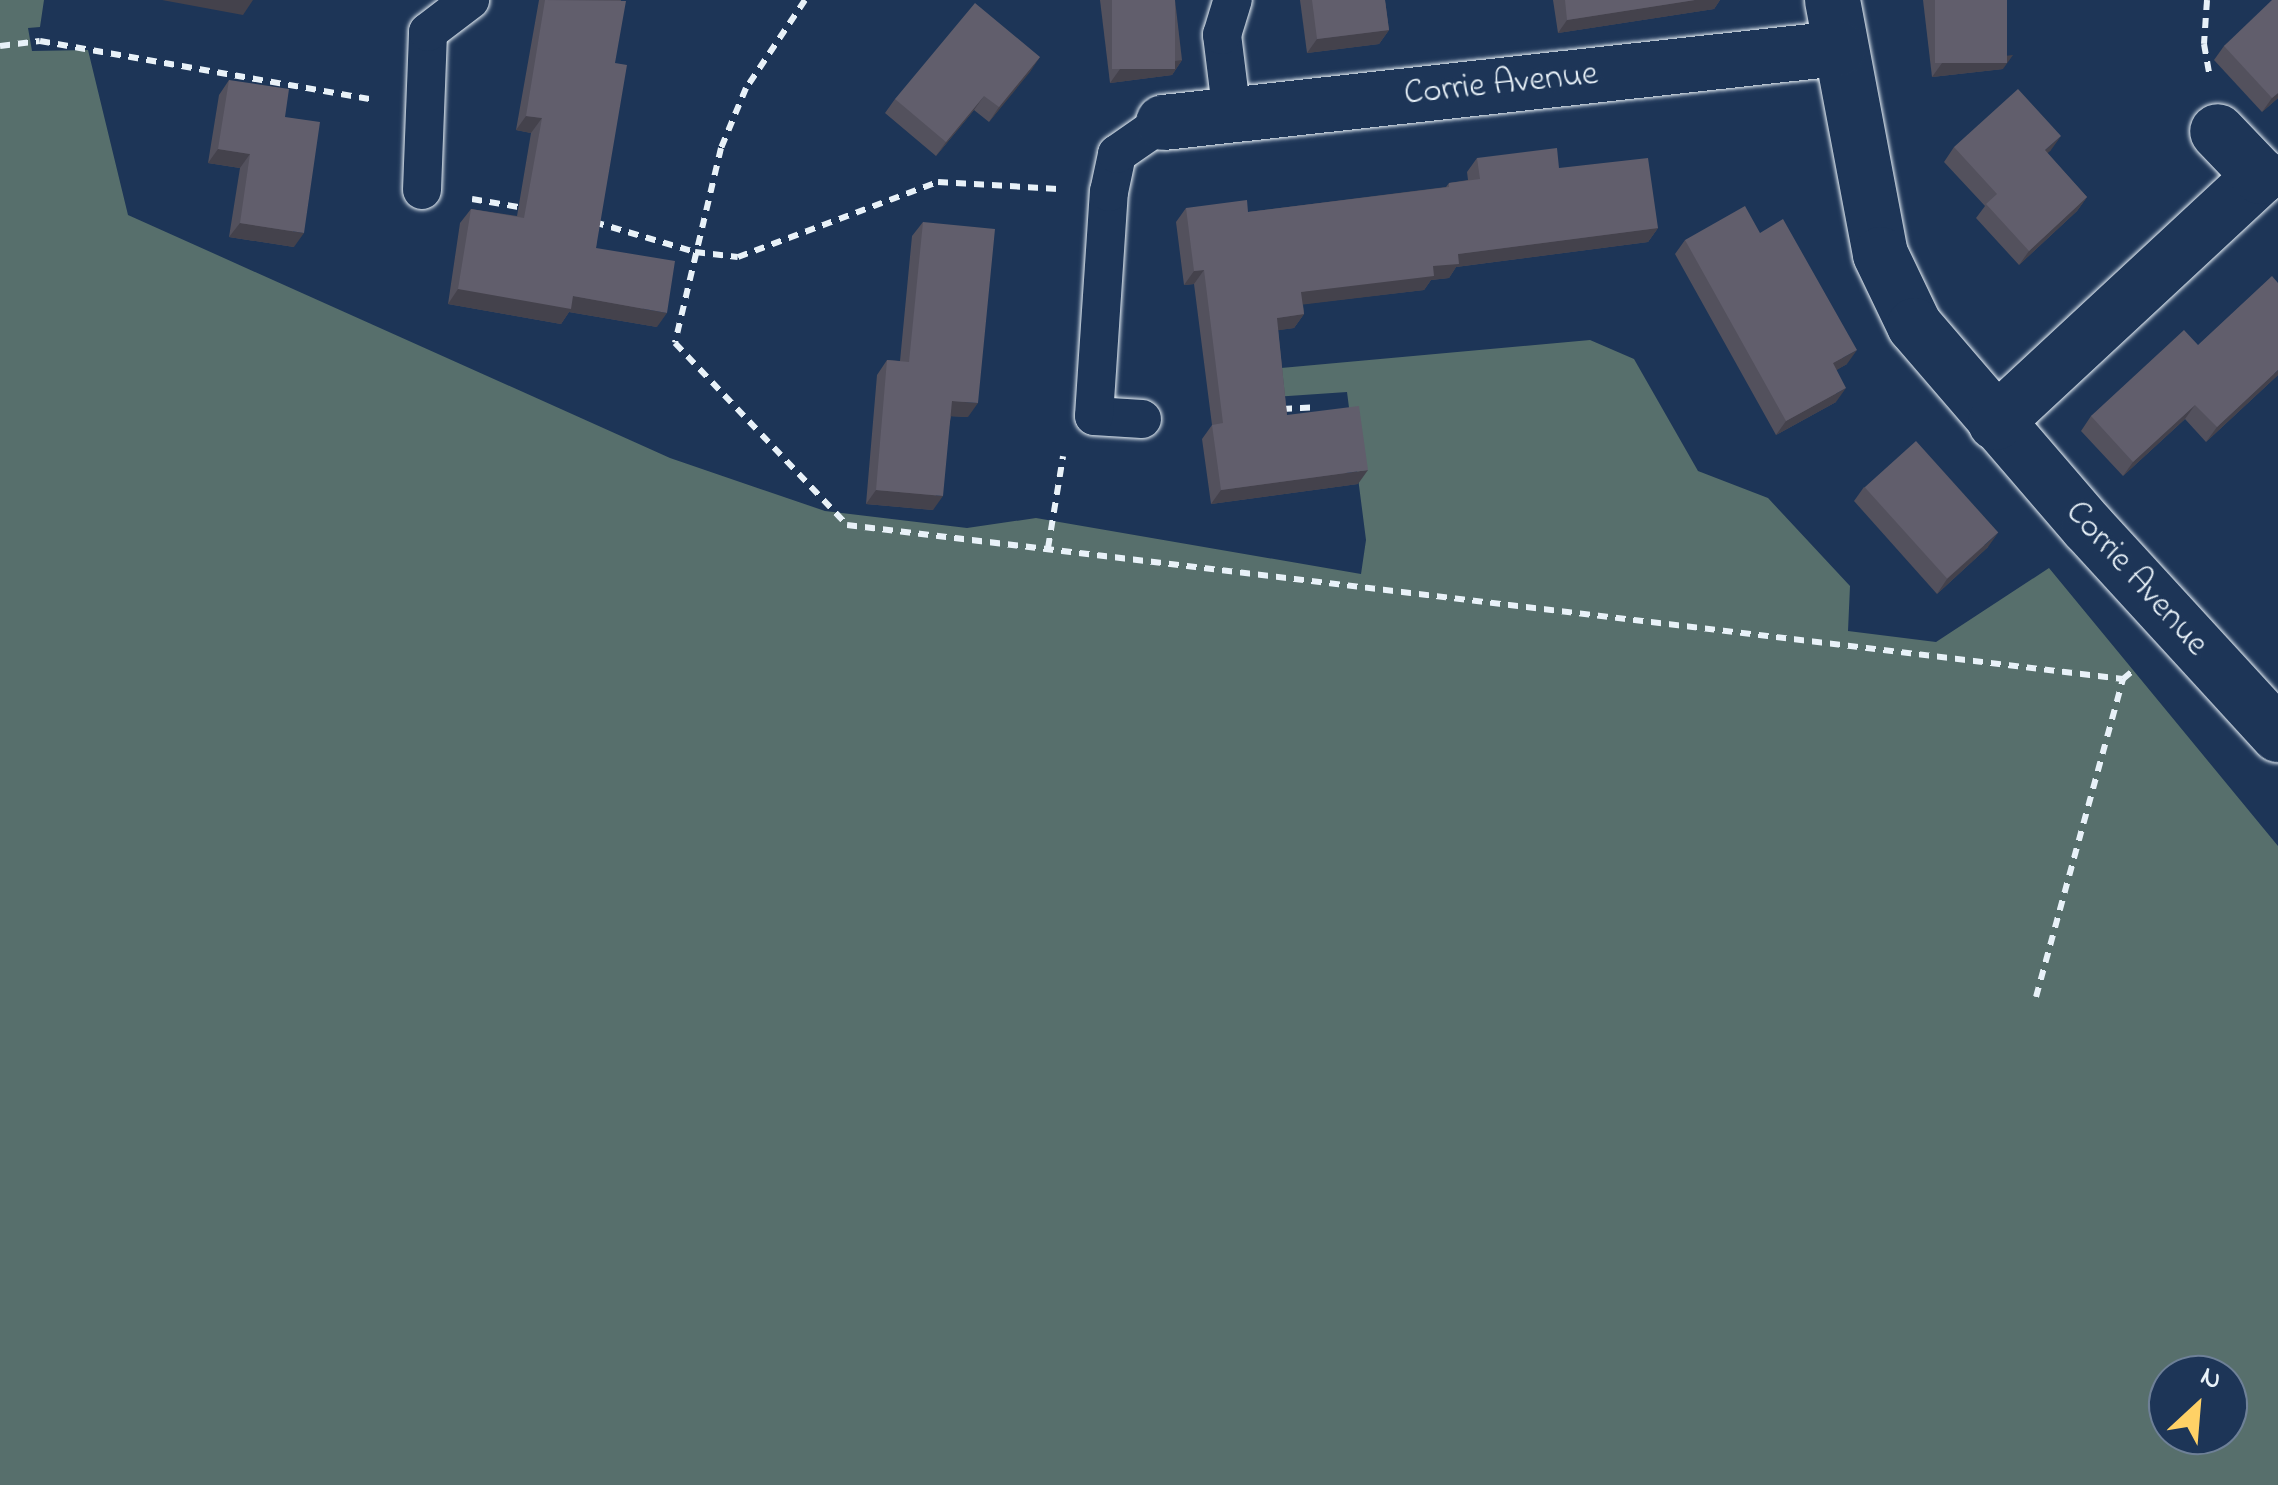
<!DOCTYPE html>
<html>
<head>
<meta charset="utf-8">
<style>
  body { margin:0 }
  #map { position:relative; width:2278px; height:1485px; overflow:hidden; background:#1d3557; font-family:"Indie Flower",sans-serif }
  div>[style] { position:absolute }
  .green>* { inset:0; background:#576f6c }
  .path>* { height:6px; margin-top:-3px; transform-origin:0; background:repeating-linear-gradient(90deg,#e8f1f8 0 10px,transparent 0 18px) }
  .roads { filter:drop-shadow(0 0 2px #e8f1f8) drop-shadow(0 0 2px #e8f1f8) }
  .lane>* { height:38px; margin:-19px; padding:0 19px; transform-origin:19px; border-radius:19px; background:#1d3557 }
  .street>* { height:55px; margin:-27.5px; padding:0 27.5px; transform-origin:27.5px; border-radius:27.5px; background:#1d3557 }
  .wall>* { inset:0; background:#53515d }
  .shaded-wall>* { inset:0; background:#44424c }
  .building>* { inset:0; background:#615e6c; transform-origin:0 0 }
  span { translate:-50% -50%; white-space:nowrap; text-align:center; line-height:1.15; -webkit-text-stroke:9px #1d3557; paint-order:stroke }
  .street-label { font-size:35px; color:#e8f1f8 }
  .north { position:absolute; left:2148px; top:1355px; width:100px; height:100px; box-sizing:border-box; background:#1d3557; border:2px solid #6e8097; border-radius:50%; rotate:26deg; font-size:28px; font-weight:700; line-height:40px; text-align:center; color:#e8f1f8 }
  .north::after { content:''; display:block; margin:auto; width:35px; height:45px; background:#ffd166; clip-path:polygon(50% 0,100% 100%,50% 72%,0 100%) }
</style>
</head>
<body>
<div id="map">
  <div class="green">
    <i style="clip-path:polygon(evenodd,0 0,44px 0,40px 27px,28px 28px,32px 51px,88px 50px,128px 215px,670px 458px,825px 511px,967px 528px,1036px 518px,1361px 574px,1366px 540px,1347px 392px,1228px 400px,1226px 373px,1590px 340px,1634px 359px,1698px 471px,1768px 498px,1850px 586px,1848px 631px,1936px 642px,2049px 568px,2278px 846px,2278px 1485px,0 1485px,0 0,2168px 1375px,2228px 1375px,2228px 1435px,2168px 1435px,2168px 1375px)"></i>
  </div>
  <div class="path">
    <i style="left:805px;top:0;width:106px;rotate:123.8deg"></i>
    <i style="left:746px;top:88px;width:65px;rotate:112.6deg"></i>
    <i style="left:721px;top:148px;width:200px;rotate:103.3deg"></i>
    <i style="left:675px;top:343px;width:250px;rotate:46.6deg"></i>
    <i style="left:847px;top:525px;width:1285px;rotate:6.88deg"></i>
    <i style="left:2123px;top:679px;width:16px;rotate:-40deg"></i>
    <i style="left:2207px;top:0;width:44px;rotate:93.9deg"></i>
    <i style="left:2204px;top:44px;width:29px;rotate:80deg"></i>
    <i style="left:0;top:46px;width:40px;rotate:-7.1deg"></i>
    <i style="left:40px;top:41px;width:340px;rotate:10deg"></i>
    <i style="left:472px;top:199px;width:53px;rotate:9.8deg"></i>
    <i style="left:594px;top:222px;width:105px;rotate:16.5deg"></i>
    <i style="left:695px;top:252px;width:43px;rotate:6.6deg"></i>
    <i style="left:738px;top:257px;width:214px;rotate:-20.6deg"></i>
    <i style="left:938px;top:182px;width:120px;rotate:3.3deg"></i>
    <i style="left:1282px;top:409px;width:33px;rotate:-3deg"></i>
    <i style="left:1048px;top:548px;width:93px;rotate:-80.7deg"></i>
    <i style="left:2036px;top:997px;width:330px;rotate:-74.7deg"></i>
  </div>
  <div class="roads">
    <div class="lane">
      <i style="left:1232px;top:115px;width:81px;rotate:-97.1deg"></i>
      <i style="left:1222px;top:35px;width:37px;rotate:-73deg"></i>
      <i style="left:422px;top:190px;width:158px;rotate:-87.8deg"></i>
      <i style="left:428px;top:32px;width:53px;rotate:-37.3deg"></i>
      <i style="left:1142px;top:419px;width:48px;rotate:-176.4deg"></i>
      <i style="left:1094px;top:416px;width:225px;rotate:-86.2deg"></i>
      <i style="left:1109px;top:192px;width:39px;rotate:-78deg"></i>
      <i style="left:1117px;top:154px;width:56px;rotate:-34.8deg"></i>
    </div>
    <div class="street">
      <i style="left:1832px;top:0;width:258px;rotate:79.3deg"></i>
      <i style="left:1880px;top:254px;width:79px;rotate:64.4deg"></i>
      <i style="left:1914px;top:325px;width:267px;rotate:49.3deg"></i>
      <i style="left:2088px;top:527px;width:281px;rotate:47.5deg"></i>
      <i style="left:1163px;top:122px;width:679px;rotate:-6.26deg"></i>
      <i style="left:1995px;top:422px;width:362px;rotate:-42.9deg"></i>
      <i style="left:2260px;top:176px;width:62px;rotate:-133.7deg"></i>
    </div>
  </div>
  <div class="wall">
    <i style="clip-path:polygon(539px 0,621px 0,596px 248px,657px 327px,569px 312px,561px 324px,448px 304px,460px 223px,471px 209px,517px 216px,531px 133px,516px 130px)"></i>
    <i style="clip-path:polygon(1100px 0,1175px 0,1182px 60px,1172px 75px,1110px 83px)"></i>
    <i style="clip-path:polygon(1300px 0,1385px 0,1389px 30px,1379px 44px,1307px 53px)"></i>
    <i style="clip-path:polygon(1553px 0,1720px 0,1714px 9px,1558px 33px)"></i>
    <i style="clip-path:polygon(1923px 0,2007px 0,2003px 69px,1932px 77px)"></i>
    <i style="clip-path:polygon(2278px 0,2278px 98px,2262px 112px,2214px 60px,2224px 46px)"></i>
    <i style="clip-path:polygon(1040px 57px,989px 122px,974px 110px,936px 156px,885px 113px,895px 99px)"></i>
    <i style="clip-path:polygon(229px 80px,285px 117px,294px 247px,229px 237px,240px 168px,208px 163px,219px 95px)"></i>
    <i style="clip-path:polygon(1954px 147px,2051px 150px,2047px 153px,2087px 197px,2077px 211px,2019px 265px,1976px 218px,1985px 206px,1944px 162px)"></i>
    <i style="clip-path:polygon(1477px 158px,1559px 168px,1658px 228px,1648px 242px,1456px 267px,1449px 278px,1431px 280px,1424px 290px,1303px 304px,1304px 314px,1294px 328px,1278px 330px,1287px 415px,1358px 484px,1211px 504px,1202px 439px,1212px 425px,1194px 284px,1184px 285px,1176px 222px,1186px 208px,1248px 212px,1446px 187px,1449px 183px,1468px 180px,1467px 172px)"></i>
    <i style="clip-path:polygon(923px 222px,968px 417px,951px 416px,933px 510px,866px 504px,877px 375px,887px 360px,900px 361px,912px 236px)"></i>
    <i style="clip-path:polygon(1760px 233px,1847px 364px,1836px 370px,1836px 402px,1776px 435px,1675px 254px,1685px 240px)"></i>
    <i style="clip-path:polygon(2198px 345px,2278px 375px,2206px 442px,2185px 419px,2123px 476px,2081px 431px,2091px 416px)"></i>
    <i style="clip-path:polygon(1864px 487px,1988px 547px,1937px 594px,1854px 501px)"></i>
  </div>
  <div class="shaded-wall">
    <i style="clip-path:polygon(162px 0,253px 0,243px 15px)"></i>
    <i style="clip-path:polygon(1695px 0,1720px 0,1714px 9px,1558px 33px,1567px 20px)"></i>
    <i style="clip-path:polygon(1389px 30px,1379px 44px,1307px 53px,1317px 39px)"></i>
    <i style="clip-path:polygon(2013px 55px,2003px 69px,1932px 77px,1942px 63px)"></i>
    <i style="clip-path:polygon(1040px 57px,1030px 72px,989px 122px,999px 107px)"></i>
    <i style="clip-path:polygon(1182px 60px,1172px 75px,1110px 83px,1120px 69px)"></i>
    <i style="clip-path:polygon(2278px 93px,2278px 98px,2262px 112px,2272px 98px)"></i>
    <i style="clip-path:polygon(984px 96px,974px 110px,936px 156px,946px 142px)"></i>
    <i style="clip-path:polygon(526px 116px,542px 118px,531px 133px,516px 130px)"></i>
    <i style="clip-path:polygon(2061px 136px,2051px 150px,2035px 165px,2045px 150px)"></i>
    <i style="clip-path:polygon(218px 149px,250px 154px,240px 168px,208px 163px)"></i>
    <i style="clip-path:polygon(2087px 197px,2077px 211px,2019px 265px,2029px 251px)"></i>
    <i style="clip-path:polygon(240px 223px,304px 233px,294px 247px,229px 237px)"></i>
    <i style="clip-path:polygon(1658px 228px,1648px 242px,1456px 267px,1449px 278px,1431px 280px,1424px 290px,1291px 306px,1301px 292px,1433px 266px,1458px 254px)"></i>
    <i style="clip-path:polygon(1204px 270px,1194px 284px,1184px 285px,1194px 271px)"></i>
    <i style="clip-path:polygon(458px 289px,573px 296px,667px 313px,657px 327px,569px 312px,561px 324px,448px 304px)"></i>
    <i style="clip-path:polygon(1304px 314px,1294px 328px,1267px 332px,1277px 318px)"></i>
    <i style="clip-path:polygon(1857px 350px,1847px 364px,1823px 378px,1833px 363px)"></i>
    <i style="clip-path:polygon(2278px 370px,2278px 375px,2206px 442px,2217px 427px)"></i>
    <i style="clip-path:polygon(1846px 388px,1836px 402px,1776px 435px,1786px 421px)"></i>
    <i style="clip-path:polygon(952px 401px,978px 403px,968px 417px,942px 416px)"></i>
    <i style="clip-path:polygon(2195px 405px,2185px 419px,2123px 476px,2133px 462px)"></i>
    <i style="clip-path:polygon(1368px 470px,1358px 484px,1211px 504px,1221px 490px)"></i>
    <i style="clip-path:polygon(876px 490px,943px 496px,933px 510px,866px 504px)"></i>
    <i style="clip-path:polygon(1998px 533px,1988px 547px,1937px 594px,1947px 579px)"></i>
  </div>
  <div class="building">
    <i style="clip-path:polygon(545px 0,626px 1px,615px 63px,627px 65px,596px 248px,675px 261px,667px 313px,573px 296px,571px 309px,458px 289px,471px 209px,524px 218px,542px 118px,526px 116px)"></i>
    <i style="left:1112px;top:0;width:63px;height:69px"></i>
    <i style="clip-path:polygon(1312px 0,1385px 0,1389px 30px,1317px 39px)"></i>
    <i style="clip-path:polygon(1565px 0,1695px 0,1567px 20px)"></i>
    <i style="left:1935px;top:0;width:72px;height:63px"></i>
    <i style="clip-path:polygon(2272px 0,2278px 0,2278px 93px,2272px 98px,2224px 46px)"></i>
    <i style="clip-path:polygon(975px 3px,1040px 57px,999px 107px,984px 96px,946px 142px,895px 99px)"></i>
    <i style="clip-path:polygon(229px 80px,289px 89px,285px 117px,320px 122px,304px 233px,240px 223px,250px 154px,218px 149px)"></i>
    <i style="clip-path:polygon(2018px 89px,2061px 136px,2045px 150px,2087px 197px,2029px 251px,1986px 204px,1997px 194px,1954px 147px)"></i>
    <i style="clip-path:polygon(1557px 148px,1559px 168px,1648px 158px,1658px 228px,1458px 254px,1459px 264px,1433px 266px,1434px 276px,1301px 292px,1304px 314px,1277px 318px,1287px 415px,1359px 406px,1368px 470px,1221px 490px,1212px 425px,1223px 423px,1204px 270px,1194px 271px,1186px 208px,1247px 200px,1248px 212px,1449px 187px,1449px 183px,1480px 179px,1477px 158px)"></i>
    <i style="clip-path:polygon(1745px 206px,1760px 233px,1783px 219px,1857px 350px,1833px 363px,1846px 388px,1786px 421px,1685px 240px)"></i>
    <i style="clip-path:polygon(923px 222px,995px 229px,978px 403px,952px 401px,943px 496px,876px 490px,887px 360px,909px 362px)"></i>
    <i style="clip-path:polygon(2272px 276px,2278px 283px,2278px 370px,2217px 427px,2195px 405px,2133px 462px,2091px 416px,2184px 330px,2198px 345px)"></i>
    <i style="left:1916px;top:441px;width:123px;height:69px;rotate:48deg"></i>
  </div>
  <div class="street-label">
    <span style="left:1501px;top:85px;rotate:-6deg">Corrie Avenue</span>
    <span style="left:2136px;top:579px;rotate:48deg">Corrie Avenue</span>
  </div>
  <div class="north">N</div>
</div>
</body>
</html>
